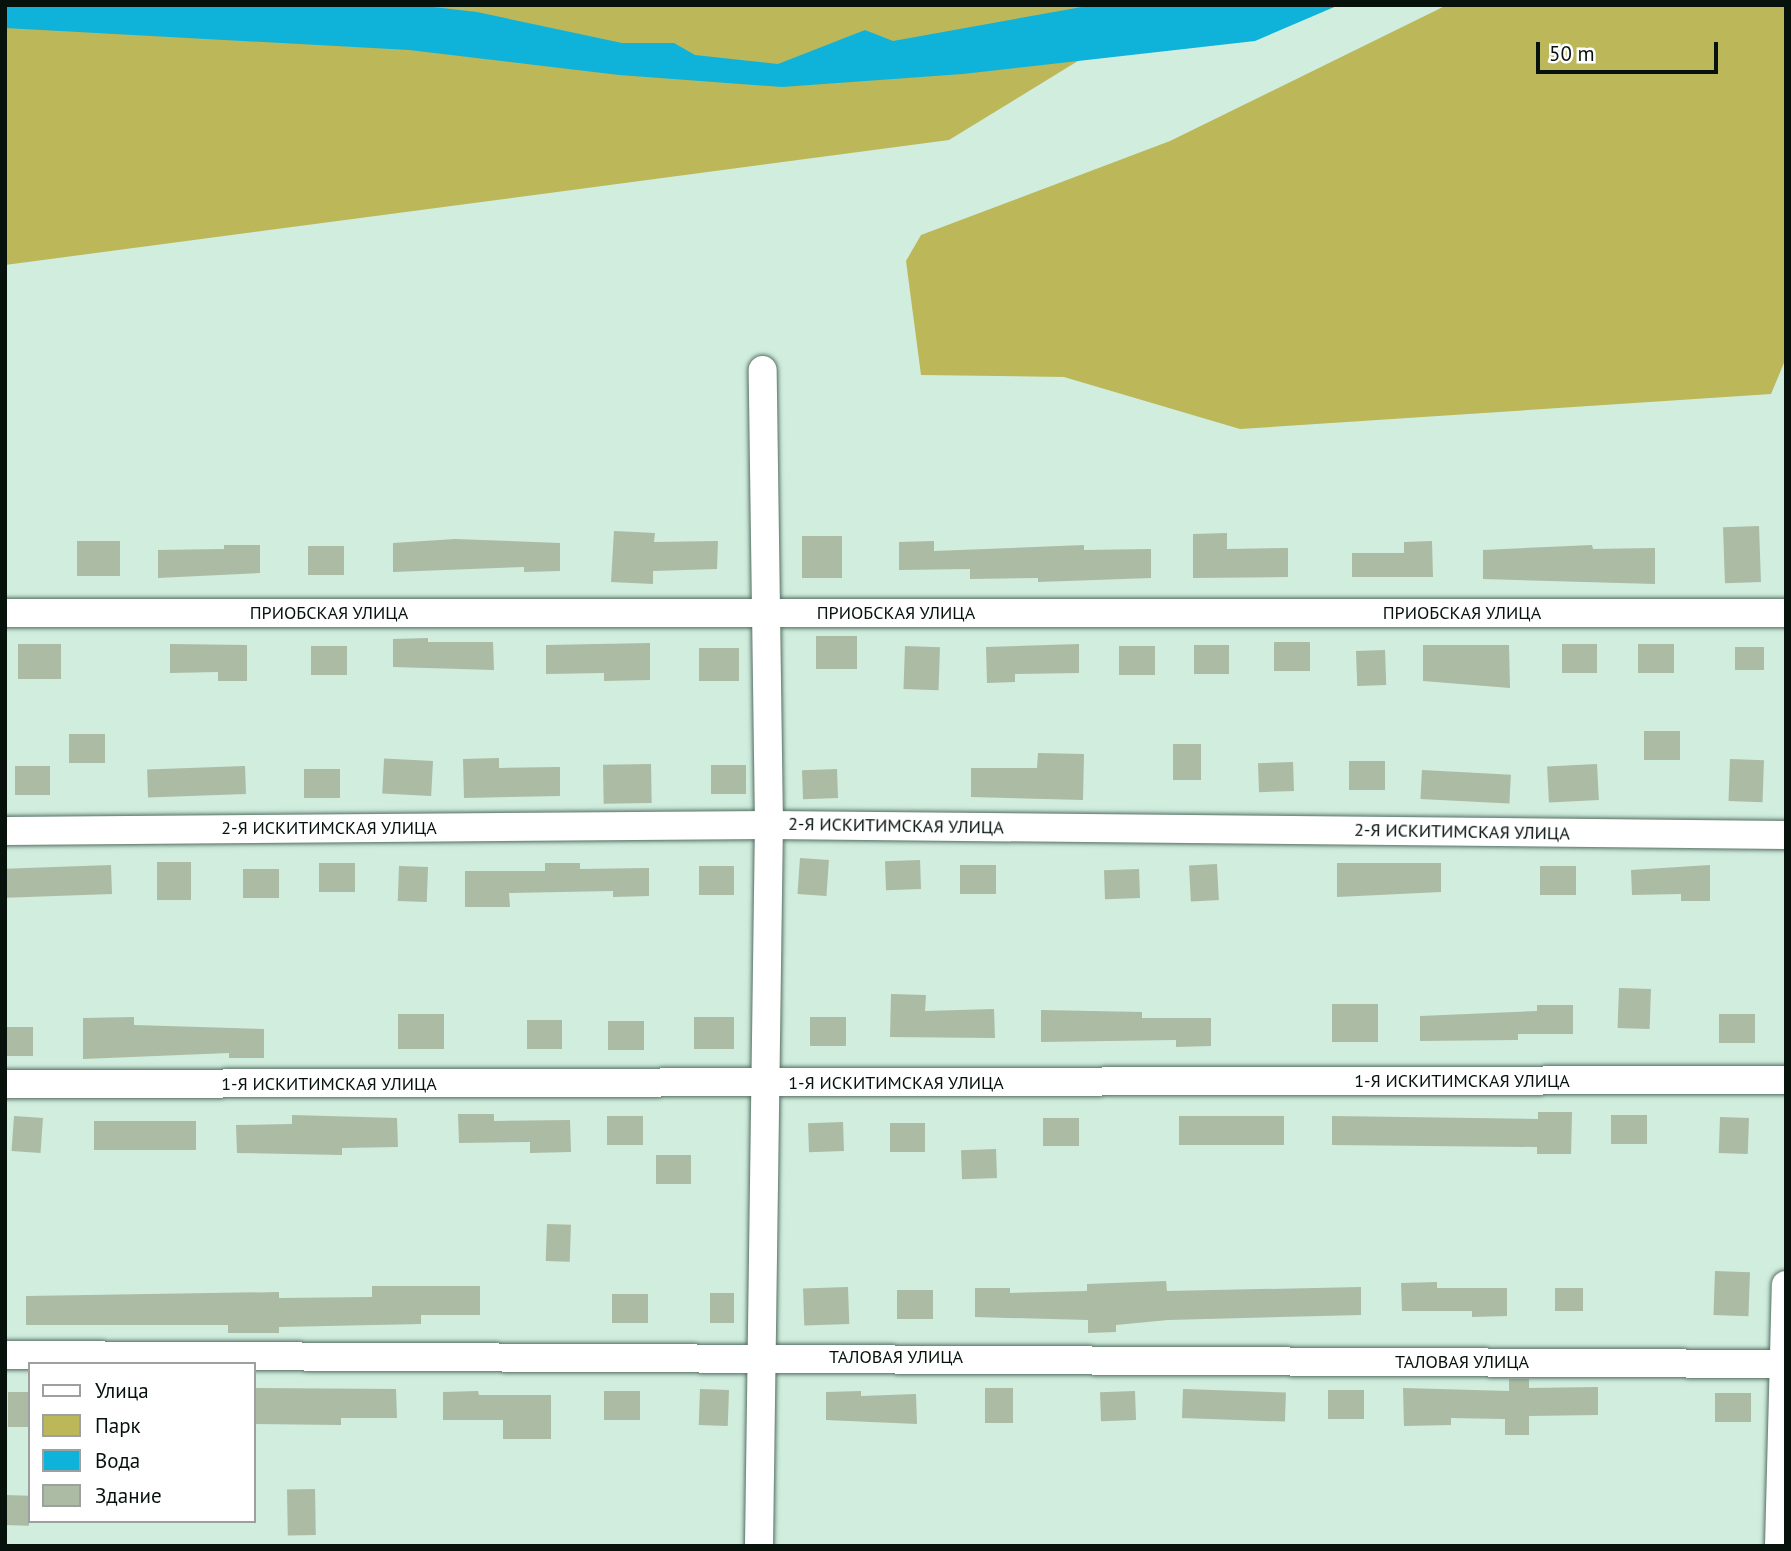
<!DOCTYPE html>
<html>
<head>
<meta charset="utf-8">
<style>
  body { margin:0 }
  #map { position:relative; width:1791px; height:1551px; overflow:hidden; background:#d0edde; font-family:"PT Sans",sans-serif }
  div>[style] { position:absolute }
  .green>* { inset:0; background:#bcb759 }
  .water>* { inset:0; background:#0fb3da }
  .building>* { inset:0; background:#acbba3; transform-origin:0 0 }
  .roads { filter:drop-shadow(0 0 2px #556f62) drop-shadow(0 0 2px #556f62) }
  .minor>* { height:28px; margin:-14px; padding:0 14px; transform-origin:14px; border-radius:14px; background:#fff }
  span { translate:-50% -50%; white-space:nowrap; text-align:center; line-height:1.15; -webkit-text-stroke:6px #fff; paint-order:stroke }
  .street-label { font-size:18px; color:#07120d }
  .frame { position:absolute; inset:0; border:7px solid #07120d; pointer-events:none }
  .legend { position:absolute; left:28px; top:1362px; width:228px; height:161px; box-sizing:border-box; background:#fff; border:2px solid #9ca09e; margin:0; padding:9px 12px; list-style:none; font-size:21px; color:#07120d }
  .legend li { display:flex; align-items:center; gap:14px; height:35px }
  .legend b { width:35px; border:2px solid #9ca09e }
  .scale { position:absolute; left:1536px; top:42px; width:182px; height:32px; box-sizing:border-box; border:4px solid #07120d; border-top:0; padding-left:9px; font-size:21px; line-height:24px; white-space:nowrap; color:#07120d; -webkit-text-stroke:5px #fff; paint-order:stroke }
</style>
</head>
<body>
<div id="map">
  <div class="green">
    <i style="clip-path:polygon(5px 5px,1169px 5px,949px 140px,5px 265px)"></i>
    <i style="clip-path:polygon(1447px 5px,1786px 5px,1786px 358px,1771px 394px,1240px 429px,1064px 377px,921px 375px,906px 261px,921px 235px,1170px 141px)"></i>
  </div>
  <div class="water">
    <i style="clip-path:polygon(5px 5px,416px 5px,477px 12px,622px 43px,674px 43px,695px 55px,778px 64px,865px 30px,893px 41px,1093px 5px,1339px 5px,1255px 41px,963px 74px,782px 87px,619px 75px,409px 50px,5px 28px)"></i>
  </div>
  <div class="building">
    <i style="left:1759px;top:526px;width:56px;height:36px;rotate:88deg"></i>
    <i style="clip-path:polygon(614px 531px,655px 533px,654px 542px,718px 541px,717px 569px,653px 571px,653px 584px,611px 582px)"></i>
    <i style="clip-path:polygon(1227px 533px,1227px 549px,1288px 548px,1288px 577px,1193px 578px,1193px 534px)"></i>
    <i style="left:802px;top:536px;width:40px;height:42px"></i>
    <i style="clip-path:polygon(455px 539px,560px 543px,560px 571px,524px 572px,524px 567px,393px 572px,393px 543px)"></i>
    <i style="left:120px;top:541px;width:35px;height:43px;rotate:90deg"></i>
    <i style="clip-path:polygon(934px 541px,934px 551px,1084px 545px,1084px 550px,1151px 549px,1151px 578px,1038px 582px,1038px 578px,970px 579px,970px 569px,899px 570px,899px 542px)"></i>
    <i style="clip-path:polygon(1432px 541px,1433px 577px,1352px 577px,1352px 553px,1404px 553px,1404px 542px)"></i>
    <i style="clip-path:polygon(224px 545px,260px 545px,260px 573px,158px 578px,158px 550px,224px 549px)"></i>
    <i style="clip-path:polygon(1592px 545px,1593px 549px,1655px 548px,1655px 584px,1483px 579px,1483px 550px)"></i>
    <i style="left:308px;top:546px;width:36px;height:29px"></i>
    <i style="left:857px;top:636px;width:33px;height:41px;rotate:90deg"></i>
    <i style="clip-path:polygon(428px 638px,428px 642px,493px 642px,494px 670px,393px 667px,393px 639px)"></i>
    <i style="left:1274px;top:642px;width:36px;height:29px"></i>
    <i style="clip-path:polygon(650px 643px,650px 680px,604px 681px,604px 673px,546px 674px,546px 645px)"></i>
    <i style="left:18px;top:644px;width:43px;height:35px"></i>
    <i style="clip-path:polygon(170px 644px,247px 645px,247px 681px,218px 681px,218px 672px,170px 673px)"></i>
    <i style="clip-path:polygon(1079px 644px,1079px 673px,1015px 674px,1015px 682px,987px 683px,986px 647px)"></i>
    <i style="left:1597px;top:644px;width:29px;height:35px;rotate:90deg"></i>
    <i style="left:1674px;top:644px;width:29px;height:36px;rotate:90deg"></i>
    <i style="left:1194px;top:645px;width:35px;height:29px"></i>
    <i style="clip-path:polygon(1423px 645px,1509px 645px,1510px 688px,1423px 681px)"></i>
    <i style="left:347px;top:646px;width:29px;height:36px;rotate:90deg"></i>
    <i style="left:905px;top:646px;width:35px;height:43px;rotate:2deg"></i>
    <i style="left:1119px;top:646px;width:36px;height:29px"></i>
    <i style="left:1764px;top:647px;width:23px;height:29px;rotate:90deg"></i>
    <i style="left:699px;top:648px;width:40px;height:33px"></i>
    <i style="left:1385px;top:650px;width:35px;height:29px;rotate:88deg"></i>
    <i style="left:1680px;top:731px;width:29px;height:36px;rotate:90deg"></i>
    <i style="left:69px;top:734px;width:36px;height:29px"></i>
    <i style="left:1173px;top:744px;width:28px;height:36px"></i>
    <i style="clip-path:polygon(1038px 753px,1084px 754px,1083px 800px,971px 797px,971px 768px,1037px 768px)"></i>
    <i style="clip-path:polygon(499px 758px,499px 768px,560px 767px,560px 796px,464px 798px,463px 759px)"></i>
    <i style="left:1730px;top:759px;width:34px;height:42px;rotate:2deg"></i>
    <i style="left:433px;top:761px;width:35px;height:49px;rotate:93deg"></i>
    <i style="left:1349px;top:761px;width:36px;height:29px"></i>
    <i style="left:1293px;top:762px;width:29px;height:35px;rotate:88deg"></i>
    <i style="left:651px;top:764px;width:39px;height:48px;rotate:89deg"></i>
    <i style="left:1597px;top:764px;width:36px;height:50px;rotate:87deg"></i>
    <i style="left:711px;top:765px;width:35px;height:29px"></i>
    <i style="left:15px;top:766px;width:35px;height:29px"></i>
    <i style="left:245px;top:766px;width:28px;height:98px;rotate:88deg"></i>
    <i style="left:304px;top:769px;width:36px;height:29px"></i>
    <i style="left:837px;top:769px;width:29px;height:35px;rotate:88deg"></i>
    <i style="left:1422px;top:770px;width:89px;height:29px;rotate:3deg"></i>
    <i style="left:800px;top:858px;width:29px;height:36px;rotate:4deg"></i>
    <i style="left:920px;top:860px;width:29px;height:35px;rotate:88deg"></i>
    <i style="left:157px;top:862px;width:34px;height:38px"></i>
    <i style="left:319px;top:863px;width:36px;height:29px"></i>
    <i style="clip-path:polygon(545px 863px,580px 863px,580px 869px,649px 868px,649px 896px,613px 897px,613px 891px,509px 893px,510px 907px,465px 907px,465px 871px,545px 871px)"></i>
    <i style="clip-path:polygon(1337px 863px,1441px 863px,1441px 892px,1337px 897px)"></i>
    <i style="left:1217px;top:864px;width:36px;height:28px;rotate:87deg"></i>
    <i style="left:111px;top:865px;width:29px;height:106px;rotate:88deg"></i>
    <i style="left:960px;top:865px;width:36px;height:29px"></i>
    <i style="clip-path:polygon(1710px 865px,1710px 901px,1681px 901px,1681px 894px,1632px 895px,1631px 870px)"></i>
    <i style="left:399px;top:866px;width:29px;height:35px;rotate:2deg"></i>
    <i style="left:699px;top:866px;width:35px;height:29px"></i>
    <i style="left:1576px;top:866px;width:29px;height:36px;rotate:90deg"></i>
    <i style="left:243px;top:869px;width:36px;height:29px"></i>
    <i style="left:1139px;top:869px;width:29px;height:35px;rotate:88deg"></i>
    <i style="left:1619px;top:988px;width:32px;height:40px;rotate:2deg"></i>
    <i style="clip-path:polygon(891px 994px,926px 995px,925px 1011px,994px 1009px,995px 1038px,890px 1037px)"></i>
    <i style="left:1332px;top:1004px;width:46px;height:38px"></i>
    <i style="clip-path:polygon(1537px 1005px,1573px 1005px,1573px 1034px,1518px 1034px,1518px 1040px,1420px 1041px,1420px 1016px,1537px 1011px)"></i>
    <i style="clip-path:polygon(1041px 1010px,1142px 1012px,1142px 1018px,1211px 1018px,1211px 1046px,1176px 1047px,1176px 1040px,1041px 1042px)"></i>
    <i style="left:398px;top:1014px;width:46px;height:35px"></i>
    <i style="left:1755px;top:1014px;width:29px;height:36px;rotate:90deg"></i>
    <i style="clip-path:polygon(134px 1017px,134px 1025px,264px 1029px,264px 1058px,229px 1058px,229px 1053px,83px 1059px,83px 1018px)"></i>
    <i style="left:694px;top:1017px;width:40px;height:32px"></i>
    <i style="left:810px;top:1017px;width:36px;height:29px"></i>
    <i style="left:562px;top:1020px;width:29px;height:35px;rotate:90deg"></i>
    <i style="left:608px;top:1021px;width:36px;height:29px"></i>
    <i style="left:5px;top:1027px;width:28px;height:29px"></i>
    <i style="clip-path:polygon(1538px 1112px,1572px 1112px,1571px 1154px,1537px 1154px,1537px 1147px,1332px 1145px,1332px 1116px,1538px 1119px)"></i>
    <i style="clip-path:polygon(458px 1114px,494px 1114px,494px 1121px,570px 1120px,571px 1152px,530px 1153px,530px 1142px,459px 1143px)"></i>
    <i style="clip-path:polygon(292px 1115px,397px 1118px,398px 1147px,342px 1148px,342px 1155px,237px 1153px,236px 1125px,292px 1124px)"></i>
    <i style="left:1611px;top:1115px;width:36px;height:29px"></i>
    <i style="left:14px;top:1116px;width:29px;height:35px;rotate:4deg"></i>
    <i style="left:643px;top:1116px;width:29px;height:36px;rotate:90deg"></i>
    <i style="left:1179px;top:1116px;width:105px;height:29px"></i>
    <i style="left:1720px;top:1117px;width:29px;height:36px;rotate:2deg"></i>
    <i style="left:1043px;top:1118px;width:36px;height:28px"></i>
    <i style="left:94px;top:1121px;width:102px;height:29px"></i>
    <i style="left:843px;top:1122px;width:29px;height:35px;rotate:88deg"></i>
    <i style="left:890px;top:1123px;width:35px;height:29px"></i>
    <i style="left:996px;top:1149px;width:29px;height:35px;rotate:88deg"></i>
    <i style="left:656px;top:1155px;width:35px;height:29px"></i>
    <i style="left:547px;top:1224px;width:24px;height:37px;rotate:2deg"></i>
    <i style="left:1715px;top:1271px;width:35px;height:44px;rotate:2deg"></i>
    <i style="clip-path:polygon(1166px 1281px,1167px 1291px,1361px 1287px,1361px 1315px,1168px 1320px,1116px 1325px,1116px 1332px,1088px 1333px,1088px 1320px,975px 1317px,975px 1288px,1010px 1288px,1010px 1293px,1087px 1291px,1087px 1284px)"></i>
    <i style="clip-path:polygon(1437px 1282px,1437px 1288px,1507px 1288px,1507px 1316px,1472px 1317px,1472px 1311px,1402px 1311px,1401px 1283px)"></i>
    <i style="clip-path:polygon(372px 1286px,480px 1286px,480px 1315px,421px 1315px,421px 1324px,279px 1327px,279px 1333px,228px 1333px,228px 1325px,26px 1325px,26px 1296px,279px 1292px,279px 1298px,372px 1297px)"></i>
    <i style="left:848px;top:1287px;width:37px;height:45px;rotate:88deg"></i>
    <i style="left:1555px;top:1288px;width:28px;height:23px"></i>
    <i style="left:933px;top:1290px;width:29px;height:36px;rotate:90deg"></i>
    <i style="left:710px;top:1293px;width:24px;height:30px"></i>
    <i style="left:648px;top:1294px;width:29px;height:36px;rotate:90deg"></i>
    <i style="clip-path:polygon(1509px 1379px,1529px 1379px,1529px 1388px,1598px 1387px,1598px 1415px,1529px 1416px,1529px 1435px,1505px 1435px,1505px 1419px,1451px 1418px,1451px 1425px,1404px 1426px,1403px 1388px,1509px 1391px)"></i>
    <i style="clip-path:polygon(254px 1388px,396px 1389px,397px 1418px,341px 1418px,341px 1425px,254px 1424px)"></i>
    <i style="left:985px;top:1388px;width:28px;height:35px"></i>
    <i style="left:700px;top:1389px;width:29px;height:36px;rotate:2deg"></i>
    <i style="left:1183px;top:1389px;width:103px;height:29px;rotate:2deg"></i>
    <i style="left:1328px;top:1390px;width:36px;height:29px"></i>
    <i style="clip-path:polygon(478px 1391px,479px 1395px,551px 1395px,551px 1439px,503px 1439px,503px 1420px,443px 1420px,443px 1392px)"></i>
    <i style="left:604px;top:1391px;width:36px;height:29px"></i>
    <i style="clip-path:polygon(861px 1391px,861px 1396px,916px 1394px,917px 1424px,826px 1420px,826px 1392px)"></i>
    <i style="left:1135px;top:1391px;width:29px;height:35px;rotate:88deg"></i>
    <i style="left:8px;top:1392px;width:22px;height:35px"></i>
    <i style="left:1715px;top:1393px;width:36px;height:29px"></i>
    <i style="left:315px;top:1489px;width:46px;height:28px;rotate:89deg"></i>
    <i style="left:5px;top:1495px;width:25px;height:30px;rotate:2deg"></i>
  </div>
  <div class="roads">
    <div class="minor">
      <i style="left:5px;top:613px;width:1781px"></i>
      <i style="left:5px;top:831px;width:764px;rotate:-0.45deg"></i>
      <i style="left:769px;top:825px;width:1017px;rotate:0.56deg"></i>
      <i style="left:5px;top:1084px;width:1781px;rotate:-0.13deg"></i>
      <i style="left:5px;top:1355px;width:1781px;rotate:0.29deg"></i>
      <i style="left:759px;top:1546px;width:721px;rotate:-89.21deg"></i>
      <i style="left:769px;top:825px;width:455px;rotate:-90.8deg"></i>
      <i style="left:1779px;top:1546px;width:261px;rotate:-88.5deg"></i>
    </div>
  </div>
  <div class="street-label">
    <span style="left:329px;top:613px">ПРИОБСКАЯ УЛИЦА</span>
    <span style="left:896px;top:613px">ПРИОБСКАЯ УЛИЦА</span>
    <span style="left:1462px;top:613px">ПРИОБСКАЯ УЛИЦА</span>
    <span style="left:896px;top:826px;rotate:1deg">2-Я ИСКИТИМСКАЯ УЛИЦА</span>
    <span style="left:329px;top:828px">2-Я ИСКИТИМСКАЯ УЛИЦА</span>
    <span style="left:1462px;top:832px;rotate:1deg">2-Я ИСКИТИМСКАЯ УЛИЦА</span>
    <span style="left:1462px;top:1081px">1-Я ИСКИТИМСКАЯ УЛИЦА</span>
    <span style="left:896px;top:1083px">1-Я ИСКИТИМСКАЯ УЛИЦА</span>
    <span style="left:329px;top:1084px">1-Я ИСКИТИМСКАЯ УЛИЦА</span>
    <span style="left:896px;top:1357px">ТАЛОВАЯ УЛИЦА</span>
    <span style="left:1462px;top:1362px">ТАЛОВАЯ УЛИЦА</span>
  </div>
  <div class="frame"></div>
  <ul class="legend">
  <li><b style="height:9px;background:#fff"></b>Улица</li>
  <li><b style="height:19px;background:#bcb759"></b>Парк</li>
  <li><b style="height:19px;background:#0fb3da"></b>Вода</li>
  <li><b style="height:19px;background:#acbba3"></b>Здание</li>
  </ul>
  <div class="scale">50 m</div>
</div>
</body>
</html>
